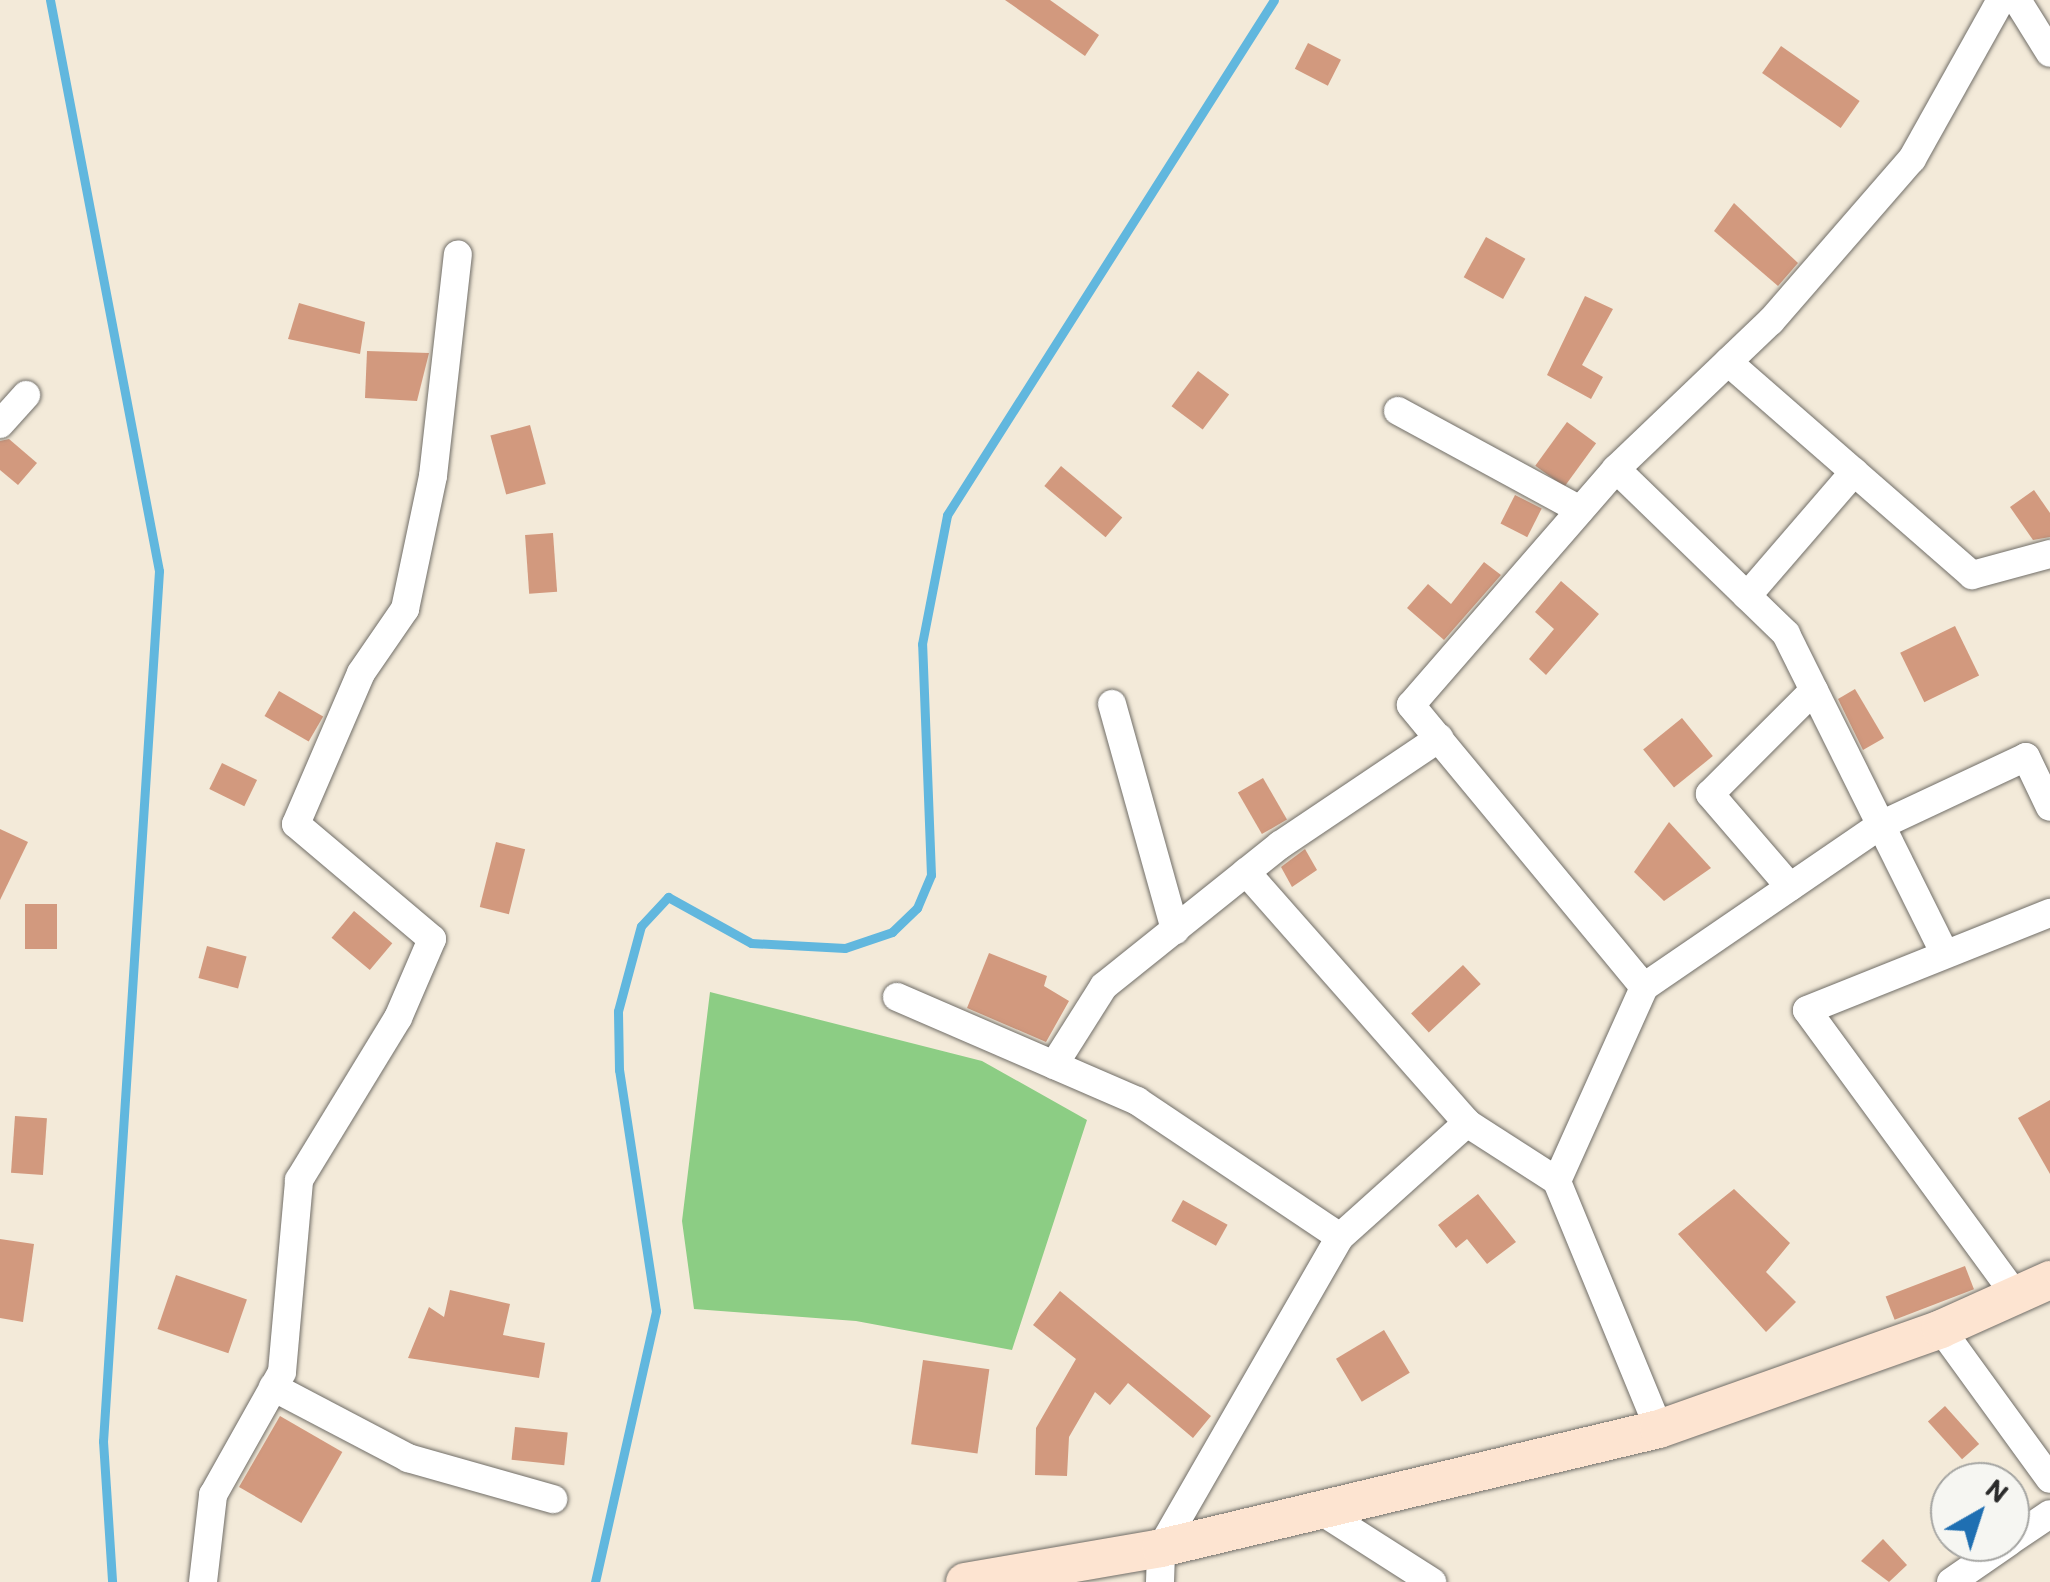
<!DOCTYPE html>
<html>
<head>
<meta charset="utf-8">
<style>
  body { margin:0 }
  #map { position:relative; width:2050px; height:1582px; overflow:hidden; background:#f3ead9; font-family:Itim,sans-serif }
  div>[style] { position:absolute }
  .green>* { inset:0; background:#8ccd84 }
  .stream>* { height:9px; margin:-4.5px; padding:0 4.5px; transform-origin:4.5px; border-radius:4.5px; background:#61b7de }
  .building>* { inset:0; background:#d2997e; transform-origin:0 0 }
  .roads { filter:drop-shadow(0 0 2px #716e68) drop-shadow(0 0 2px #716e68) }
  .street>* { height:28px; margin:-14px; padding:0 14px; transform-origin:14px; border-radius:14px; background:#fff }
  .secondary>* { height:38px; margin:-19px; padding:0 19px; transform-origin:19px; border-radius:19px; background:#fde4d1 }
  span { translate:-50% -50%; white-space:nowrap; text-align:center; line-height:1.15; -webkit-text-stroke:8px #f6f6f2; paint-order:stroke }
  .north { position:absolute; left:1930px; top:1462px; width:100px; height:100px; box-sizing:border-box; background:#f6f6f2; border:2px solid #a5a5a2; border-radius:50%; rotate:39deg; font-size:28px; font-weight:700; line-height:40px; text-align:center; color:#2b2b2b }
  .north::after { content:''; display:block; margin:auto; width:35px; height:45px; background:#1f6fb2; clip-path:polygon(50% 0,100% 100%,50% 72%,0 100%) }
</style>
</head>
<body>
<div id="map">
  <div class="green">
    <i style="clip-path:polygon(710px 992px,982px 1061px,1087px 1120px,1012px 1350px,856px 1321px,694px 1309px,682px 1221px)"></i>
  </div>
  <div class="stream">
    <i style="left:50px;top:0;width:581px;rotate:79.19deg"></i>
    <i style="left:159px;top:571px;width:872px;rotate:93.68deg"></i>
    <i style="left:103px;top:1441px;width:141px;rotate:86.3deg"></i>
    <i style="left:595px;top:1582px;width:278px;rotate:-77.3deg"></i>
    <i style="left:656px;top:1311px;width:244px;rotate:-98.7deg"></i>
    <i style="left:619px;top:1070px;width:59px;rotate:-91deg"></i>
    <i style="left:618px;top:1011px;width:88px;rotate:-74.9deg"></i>
    <i style="left:641px;top:926px;width:40px;rotate:-47deg"></i>
    <i style="left:668px;top:897px;width:95px;rotate:29deg"></i>
    <i style="left:751px;top:943px;width:94px;rotate:3deg"></i>
    <i style="left:845px;top:948px;width:50px;rotate:-18.8deg"></i>
    <i style="left:892px;top:932px;width:35px;rotate:-44deg"></i>
    <i style="left:917px;top:908px;width:36px;rotate:-67deg"></i>
    <i style="left:931px;top:875px;width:231px;rotate:-92.2deg"></i>
    <i style="left:922px;top:644px;width:131px;rotate:-79deg"></i>
    <i style="left:947px;top:515px;width:610px;rotate:-57.59deg"></i>
  </div>
  <div class="building">
    <i style="clip-path:polygon(1005px 0,1050px 0,1099px 35px,1085px 56px)"></i>
    <i style="left:1308px;top:43px;width:37px;height:29px;rotate:27deg"></i>
    <i style="left:1781px;top:46px;width:96px;height:33px;rotate:35deg"></i>
    <i style="clip-path:polygon(1734px 203px,1798px 263px,1778px 286px,1714px 231px)"></i>
    <i style="left:1486px;top:237px;width:45px;height:46px;rotate:29deg"></i>
    <i style="clip-path:polygon(1585px 296px,1613px 309px,1582px 365px,1603px 377px,1591px 399px,1547px 375px)"></i>
    <i style="clip-path:polygon(299px 303px,365px 322px,360px 354px,288px 339px)"></i>
    <i style="clip-path:polygon(367px 351px,429px 353px,417px 401px,365px 398px)"></i>
    <i style="left:1198px;top:371px;width:39px;height:44px;rotate:37deg"></i>
    <i style="left:1567px;top:422px;width:36px;height:54px;rotate:36deg"></i>
    <i style="left:530px;top:425px;width:61px;height:41px;rotate:75deg"></i>
    <i style="clip-path:polygon(9px 439px,37px 463px,18px 485px,0 470px,0 441px)"></i>
    <i style="left:1061px;top:466px;width:80px;height:26px;rotate:40deg"></i>
    <i style="clip-path:polygon(2034px 490px,2050px 513px,2050px 537px,2033px 540px,2010px 507px)"></i>
    <i style="left:1515px;top:495px;width:30px;height:32px;rotate:27deg"></i>
    <i style="left:553px;top:533px;width:59px;height:28px;rotate:86deg"></i>
    <i style="clip-path:polygon(1484px 562px,1501px 575px,1444px 640px,1407px 608px,1428px 584px,1451px 604px)"></i>
    <i style="clip-path:polygon(1561px 581px,1599px 614px,1546px 675px,1529px 659px,1554px 629px,1535px 612px)"></i>
    <i style="left:1955px;top:626px;width:55px;height:61px;rotate:64deg"></i>
    <i style="clip-path:polygon(1855px 689px,1884px 738px,1863px 750px,1838px 699px)"></i>
    <i style="left:279px;top:691px;width:51px;height:29px;rotate:30deg"></i>
    <i style="left:1682px;top:718px;width:49px;height:50px;rotate:51deg"></i>
    <i style="left:222px;top:763px;width:39px;height:29px;rotate:26deg"></i>
    <i style="left:1263px;top:778px;width:48px;height:29px;rotate:60deg"></i>
    <i style="clip-path:polygon(1669px 822px,1711px 868px,1664px 901px,1634px 872px)"></i>
    <i style="clip-path:polygon(0 829px,28px 842px,0 900px)"></i>
    <i style="left:496px;top:842px;width:30px;height:67px;rotate:14deg"></i>
    <i style="clip-path:polygon(1305px 849px,1317px 870px,1292px 887px,1281px 867px)"></i>
    <i style="left:25px;top:904px;width:32px;height:45px"></i>
    <i style="left:354px;top:911px;width:50px;height:35px;rotate:40deg"></i>
    <i style="left:207px;top:946px;width:41px;height:33px;rotate:15deg"></i>
    <i style="clip-path:polygon(989px 953px,1047px 976px,1044px 986px,1069px 1001px,1046px 1042px,967px 1008px)"></i>
    <i style="left:1463px;top:965px;width:26px;height:71px;rotate:47deg"></i>
    <i style="clip-path:polygon(2050px 1100px,2050px 1174px,2018px 1118px)"></i>
    <i style="left:15px;top:1116px;width:32px;height:57px;rotate:4deg"></i>
    <i style="clip-path:polygon(1734px 1189px,1790px 1243px,1766px 1272px,1796px 1302px,1766px 1332px,1678px 1234px)"></i>
    <i style="clip-path:polygon(1478px 1194px,1516px 1242px,1487px 1264px,1467px 1239px,1456px 1248px,1438px 1225px)"></i>
    <i style="left:1183px;top:1200px;width:51px;height:24px;rotate:29deg"></i>
    <i style="clip-path:polygon(0 1239px,34px 1244px,23px 1322px,0 1318px)"></i>
    <i style="left:1965px;top:1266px;width:25px;height:85px;rotate:69deg"></i>
    <i style="left:176px;top:1275px;width:75px;height:57px;rotate:19deg"></i>
    <i style="clip-path:polygon(450px 1290px,510px 1304px,503px 1335px,545px 1343px,539px 1378px,408px 1358px,429px 1307px,444px 1317px)"></i>
    <i style="clip-path:polygon(1060px 1291px,1211px 1416px,1193px 1438px,1128px 1383px,1110px 1405px,1095px 1392px,1069px 1437px,1067px 1476px,1035px 1475px,1036px 1428px,1076px 1359px,1033px 1325px)"></i>
    <i style="left:1384px;top:1330px;width:50px;height:56px;rotate:59deg"></i>
    <i style="left:923px;top:1360px;width:67px;height:85px;rotate:8deg"></i>
    <i style="left:1945px;top:1406px;width:51px;height:23px;rotate:48deg"></i>
    <i style="left:280px;top:1416px;width:72px;height:82px;rotate:30deg"></i>
    <i style="left:515px;top:1427px;width:53px;height:33px;rotate:6deg"></i>
    <i style="clip-path:polygon(1883px 1539px,1907px 1565px,1889px 1582px,1861px 1561px)"></i>
  </div>
  <div class="roads">
    <div class="street">
      <i style="left:2017px;top:0;width:62px;rotate:58.1deg"></i>
      <i style="left:1728px;top:362px;width:324px;rotate:41.1deg"></i>
      <i style="left:1972px;top:575px;width:81px;rotate:-15.1deg"></i>
      <i style="left:1398px;top:411px;width:207px;rotate:28.5deg"></i>
      <i style="left:0;top:424px;width:39px;rotate:-48deg"></i>
      <i style="left:1616px;top:469px;width:237px;rotate:44.1deg"></i>
      <i style="left:1786px;top:634px;width:357px;rotate:63.6deg"></i>
      <i style="left:1747px;top:596px;width:164px;rotate:-49.2deg"></i>
      <i style="left:1112px;top:704px;width:235px;rotate:74.4deg"></i>
      <i style="left:1246px;top:872px;width:334px;rotate:48.6deg"></i>
      <i style="left:1467px;top:1123px;width:107px;rotate:32.8deg"></i>
      <i style="left:1790px;top:887px;width:123px;rotate:-130.7deg"></i>
      <i style="left:1710px;top:794px;width:147px;rotate:-45deg"></i>
      <i style="left:1644px;top:987px;width:366px;rotate:-129.6deg"></i>
      <i style="left:1411px;top:705px;width:313px;rotate:-49deg"></i>
      <i style="left:1616px;top:469px;width:214px;rotate:-43.7deg"></i>
      <i style="left:1771px;top:321px;width:215px;rotate:-49deg"></i>
      <i style="left:1912px;top:159px;width:182px;rotate:-60.8deg"></i>
      <i style="left:897px;top:997px;width:262px;rotate:23.4deg"></i>
      <i style="left:1137px;top:1101px;width:244px;rotate:33.8deg"></i>
      <i style="left:1054px;top:1065px;width:93px;rotate:-57.7deg"></i>
      <i style="left:1104px;top:986px;width:226px;rotate:-38.7deg"></i>
      <i style="left:1280px;top:845px;width:192px;rotate:-33.9deg"></i>
      <i style="left:2016px;top:1296px;width:354px;rotate:-126.2deg"></i>
      <i style="left:1807px;top:1010px;width:262px;rotate:-21.8deg"></i>
      <i style="left:1941px;top:1329px;width:185px;rotate:54deg"></i>
      <i style="left:273px;top:1387px;width:153px;rotate:27.7deg"></i>
      <i style="left:408px;top:1458px;width:151px;rotate:15.8deg"></i>
      <i style="left:1659px;top:1429px;width:268px;rotate:-112.4deg"></i>
      <i style="left:1557px;top:1181px;width:213px;rotate:-65.8deg"></i>
      <i style="left:1644px;top:987px;width:287px;rotate:-34.4deg"></i>
      <i style="left:1881px;top:825px;width:160px;rotate:-25.1deg"></i>
      <i style="left:2026px;top:757px;width:55px;rotate:64.4deg"></i>
      <i style="left:1321px;top:1511px;width:132px;rotate:32.6deg"></i>
      <i style="left:2010px;top:1541px;width:48px;rotate:-34deg"></i>
      <i style="left:203px;top:1582px;width:88px;rotate:-83.4deg"></i>
      <i style="left:213px;top:1495px;width:141px;rotate:-60.7deg"></i>
      <i style="left:282px;top:1372px;width:193px;rotate:-84.9deg"></i>
      <i style="left:299px;top:1180px;width:190px;rotate:-58.6deg"></i>
      <i style="left:398px;top:1018px;width:86px;rotate:-66.7deg"></i>
      <i style="left:432px;top:939px;width:178px;rotate:-139.8deg"></i>
      <i style="left:296px;top:824px;width:164px;rotate:-66.7deg"></i>
      <i style="left:361px;top:673px;width:78px;rotate:-55.5deg"></i>
      <i style="left:405px;top:609px;width:136px;rotate:-78.1deg"></i>
      <i style="left:433px;top:476px;width:223px;rotate:-83.6deg"></i>
      <i style="left:1160px;top:1582px;width:34px;rotate:-88deg"></i>
      <i style="left:1161px;top:1548px;width:359px;rotate:-60.1deg"></i>
      <i style="left:1340px;top:1237px;width:171px;rotate:-41.9deg"></i>
      <i style="left:1951px;top:1582px;width:70px;rotate:-34.6deg"></i>
    </div>
    <div class="secondary">
      <i style="left:965px;top:1582px;width:199px;rotate:-9.8deg"></i>
      <i style="left:1161px;top:1548px;width:512px;rotate:-13.44deg"></i>
      <i style="left:1659px;top:1429px;width:299px;rotate:-19.5deg"></i>
      <i style="left:1941px;top:1329px;width:120px;rotate:-24.2deg"></i>
    </div>
  </div>
  <div class="north">N</div>
</div>
</body>
</html>
